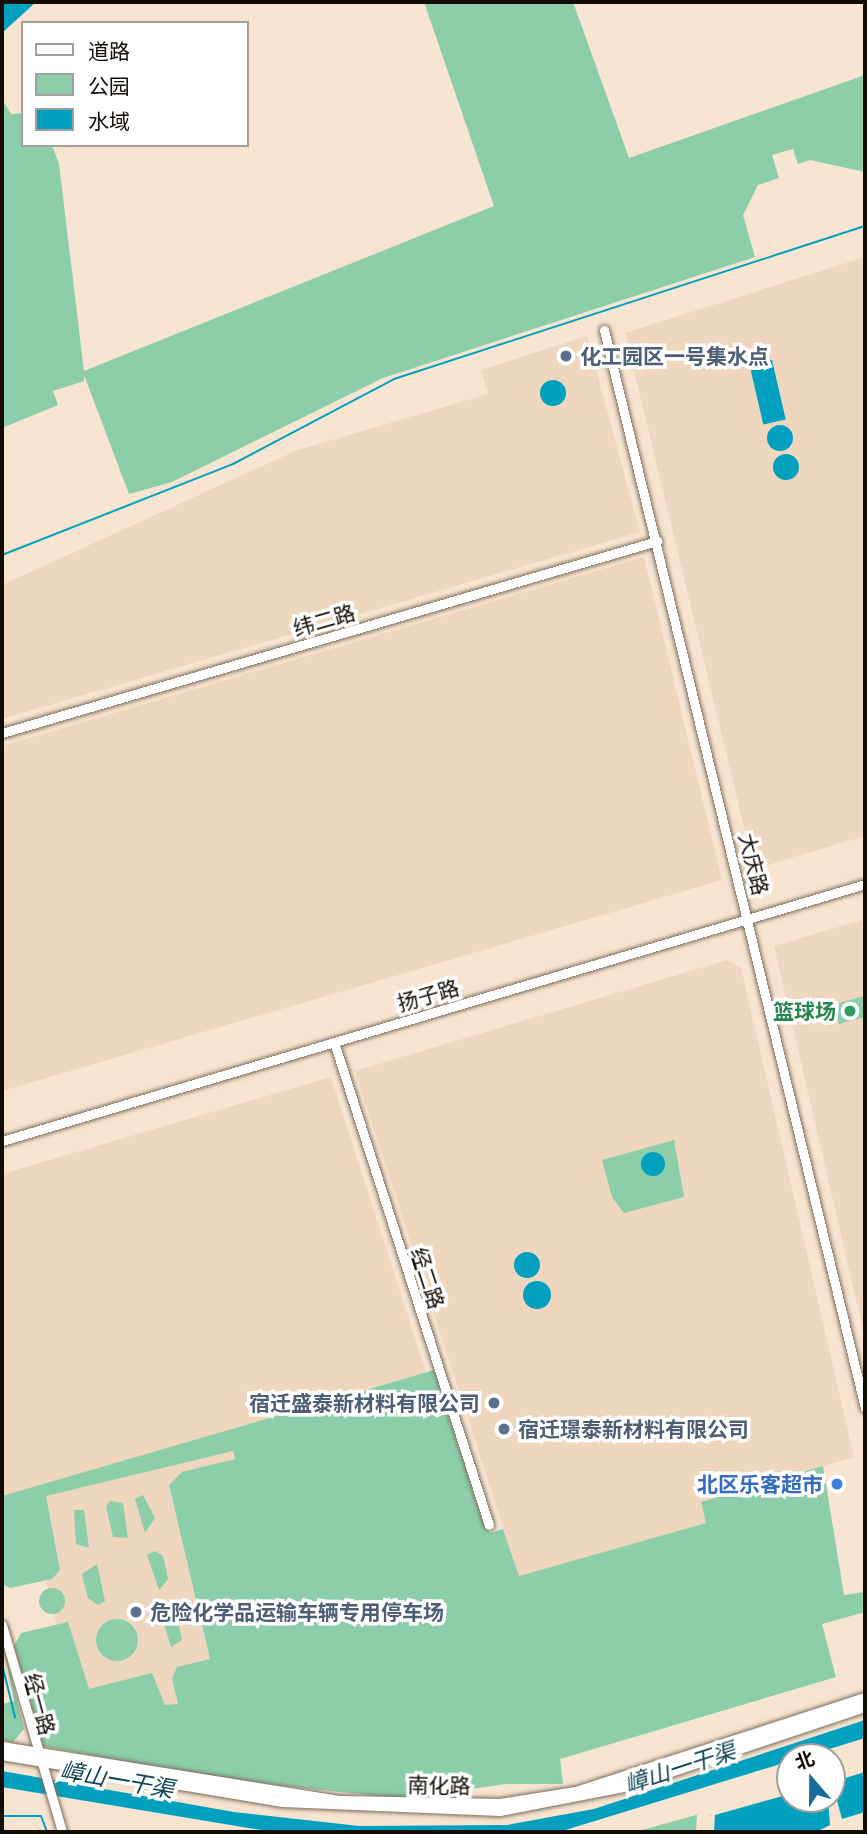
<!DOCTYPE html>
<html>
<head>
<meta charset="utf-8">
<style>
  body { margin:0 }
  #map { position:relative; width:867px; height:1834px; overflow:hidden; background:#f7e5d2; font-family:"Asap Condensed","Noto Sans SC",sans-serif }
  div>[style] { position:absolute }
  .built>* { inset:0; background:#efd7bf }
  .green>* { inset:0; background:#8cceaa }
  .round { border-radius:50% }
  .water>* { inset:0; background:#01a0bf; transform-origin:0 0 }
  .stream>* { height:2px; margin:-1px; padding:0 1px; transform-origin:1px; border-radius:1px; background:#01a0bf }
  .roads { filter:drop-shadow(0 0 2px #7d6d5c) drop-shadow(0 0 2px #7d6d5c) }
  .tertiary>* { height:9px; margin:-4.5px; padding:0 4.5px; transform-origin:4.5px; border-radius:4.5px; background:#fff }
  .secondary>* { height:10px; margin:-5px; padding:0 5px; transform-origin:5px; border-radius:5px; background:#fff }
  .dots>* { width:19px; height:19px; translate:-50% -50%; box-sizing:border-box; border:4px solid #fff; border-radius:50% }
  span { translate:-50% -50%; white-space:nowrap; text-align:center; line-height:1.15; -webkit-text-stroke:7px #fff; paint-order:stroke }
  .service-label { font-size:21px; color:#4e5e75; font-weight:700 }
  .left { translate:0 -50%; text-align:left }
  .right { translate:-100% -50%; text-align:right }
  .street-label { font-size:21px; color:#130d07 }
  .leisure-label { font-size:21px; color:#27864d; font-weight:700 }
  .shop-label { font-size:21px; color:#366cbe; font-weight:700 }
  .water-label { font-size:23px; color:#104654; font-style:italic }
  .frame { position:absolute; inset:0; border:4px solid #130d07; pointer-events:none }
  .legend { position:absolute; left:21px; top:21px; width:228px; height:126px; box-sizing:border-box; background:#fff; border:2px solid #a19e9c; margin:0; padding:9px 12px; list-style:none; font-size:21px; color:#130d07 }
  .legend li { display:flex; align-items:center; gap:14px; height:35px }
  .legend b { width:35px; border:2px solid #a19e9c }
  .north { position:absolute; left:776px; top:1743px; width:70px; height:70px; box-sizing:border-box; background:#fff; border:2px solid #a19e9c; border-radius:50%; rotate:340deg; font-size:19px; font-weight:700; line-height:28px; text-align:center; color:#130d07 }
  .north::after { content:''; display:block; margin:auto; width:24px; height:32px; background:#186c9d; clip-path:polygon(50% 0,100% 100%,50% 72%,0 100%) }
</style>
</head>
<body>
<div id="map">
  <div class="built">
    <i style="clip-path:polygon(865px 257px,865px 836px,754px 869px,625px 333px)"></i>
    <i style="clip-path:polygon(587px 336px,640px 532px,2px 719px,2px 585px,295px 451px,488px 394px,481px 370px)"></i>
    <i style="clip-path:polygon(644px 557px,722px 880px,2px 1091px,2px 746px)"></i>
    <i style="clip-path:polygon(865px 919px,865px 1338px,774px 946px)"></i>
    <i style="clip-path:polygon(727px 960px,741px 968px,854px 1457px,701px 1502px,707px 1523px,519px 1576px,355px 1071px)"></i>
    <i style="clip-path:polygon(331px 1077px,426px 1372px,228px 1430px,293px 1699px,77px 1710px,24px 1490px,2px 1496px,2px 1174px)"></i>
  </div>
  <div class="green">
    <i style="clip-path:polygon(424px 2px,573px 2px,629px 158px,865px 75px,865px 172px,810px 160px,798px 164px,793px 149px,772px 155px,779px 178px,758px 185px,743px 215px,755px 257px,383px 378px,172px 482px,129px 494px,84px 375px,84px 381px,53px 391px,58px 405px,2px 428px,2px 99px,11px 114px,23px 113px,23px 145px,52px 145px,59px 164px,84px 371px,494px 206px)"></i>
    <i style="clip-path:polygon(864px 996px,865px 1017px,839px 1024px,833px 1005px)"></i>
    <i style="clip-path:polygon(674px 1140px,684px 1197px,624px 1213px,612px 1197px,602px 1160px)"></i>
    <i style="clip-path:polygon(434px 1370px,484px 1525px,490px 1533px,503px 1529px,519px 1576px,706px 1523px,701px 1502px,823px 1466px,844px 1595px,865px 1592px,865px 1612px,822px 1624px,836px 1677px,560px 1759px,563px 1784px,505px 1784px,406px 1799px,220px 1779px,43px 1746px,14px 1646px,21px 1633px,68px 1622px,89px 1689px,152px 1673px,165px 1705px,178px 1704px,172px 1678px,177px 1667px,210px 1659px,169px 1485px,182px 1472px,235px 1459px,233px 1451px,46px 1496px,60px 1570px,52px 1579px,10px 1588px,2px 1584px,2px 1496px)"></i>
    <i style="clip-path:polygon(143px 1495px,155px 1518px,145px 1533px,135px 1499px)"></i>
    <i style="clip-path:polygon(110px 1501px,123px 1503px,128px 1538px,113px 1537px,106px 1506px)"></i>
    <i style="clip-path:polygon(74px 1510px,84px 1510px,89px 1548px,76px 1544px)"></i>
    <i style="clip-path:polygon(155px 1551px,163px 1556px,168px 1579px,159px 1590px,147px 1555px)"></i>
    <i style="clip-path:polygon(97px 1564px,105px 1601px,98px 1605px,88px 1598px,82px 1574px)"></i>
    <i class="round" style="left:39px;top:1588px;width:26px;height:26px"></i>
    <i style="clip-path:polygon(175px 1608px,182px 1640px,171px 1647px,161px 1614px)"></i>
    <i class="round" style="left:96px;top:1619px;width:42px;height:42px"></i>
    <i style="clip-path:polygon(2px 1638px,24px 1729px,13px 1742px,2px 1740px,2px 1704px,14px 1701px)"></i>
    <i style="clip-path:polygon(697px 1815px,696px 1832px,635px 1832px,696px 1815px)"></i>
  </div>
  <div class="water">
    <i style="clip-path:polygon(2px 2px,36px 2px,2px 33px)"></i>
    <i style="left:772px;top:360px;width:61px;height:23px;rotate:77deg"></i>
    <i class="round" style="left:540px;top:380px;width:26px;height:26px"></i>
    <i class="round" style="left:767px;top:425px;width:26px;height:26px"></i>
    <i class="round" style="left:773px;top:454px;width:26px;height:26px"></i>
    <i class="round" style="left:641px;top:1152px;width:24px;height:24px"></i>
    <i class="round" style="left:514px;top:1252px;width:26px;height:26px"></i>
    <i class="round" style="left:523px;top:1281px;width:28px;height:28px"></i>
    <i style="clip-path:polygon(865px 1720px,865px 1738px,559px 1832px,273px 1832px,2px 1787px,2px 1771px,234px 1812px,359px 1826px,507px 1825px,594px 1809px)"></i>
    <i style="clip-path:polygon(865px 1772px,865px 1812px,842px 1819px,832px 1782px)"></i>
    <i style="clip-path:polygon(790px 1794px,790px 1799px,828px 1799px,830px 1825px,816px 1832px,714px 1832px,715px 1815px)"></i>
  </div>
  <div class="stream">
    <i style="left:2px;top:555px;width:248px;rotate:-21.5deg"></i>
    <i style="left:233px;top:464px;width:182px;rotate:-27.8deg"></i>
    <i style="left:394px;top:379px;width:495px;rotate:-18deg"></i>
    <i style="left:2px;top:1664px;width:55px;rotate:76.2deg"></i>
    <i style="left:2px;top:1816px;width:39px"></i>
    <i style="left:41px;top:1816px;width:17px;rotate:69deg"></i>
  </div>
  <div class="roads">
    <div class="tertiary">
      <i style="left:604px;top:330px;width:1109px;rotate:76.39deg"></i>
      <i style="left:2px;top:733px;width:683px;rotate:-16.34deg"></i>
      <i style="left:334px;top:1042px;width:507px;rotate:72.21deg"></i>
      <i style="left:2px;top:1141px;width:900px;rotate:-16.58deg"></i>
      <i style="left:2px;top:1625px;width:216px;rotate:73.8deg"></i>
    </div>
    <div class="secondary">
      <i style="left:2px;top:1747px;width:343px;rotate:9.1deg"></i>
      <i style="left:341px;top:1801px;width:159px;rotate:1.1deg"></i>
      <i style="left:500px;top:1804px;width:77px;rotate:-9deg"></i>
      <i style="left:576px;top:1792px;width:304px;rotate:-18deg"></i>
      <i style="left:2px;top:1755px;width:285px;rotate:9.5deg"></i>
      <i style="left:283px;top:1802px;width:217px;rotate:2.4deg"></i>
      <i style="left:500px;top:1811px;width:131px;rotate:-11deg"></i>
      <i style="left:629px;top:1786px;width:249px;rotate:-18.5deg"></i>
    </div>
  </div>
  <div class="dots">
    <i style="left:566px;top:356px;background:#5c6f8a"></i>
    <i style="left:850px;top:1011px;background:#2e9e5b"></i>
    <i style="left:494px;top:1403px;background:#5c6f8a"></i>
    <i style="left:504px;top:1429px;background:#5c6f8a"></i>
    <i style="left:837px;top:1484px;background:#3f7fe0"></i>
    <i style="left:136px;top:1612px;background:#5c6f8a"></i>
  </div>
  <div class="service-label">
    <span class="left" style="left:580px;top:356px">化工园区一号集水点</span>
    <span class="right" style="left:480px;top:1403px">宿迁盛泰新材料有限公司</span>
    <span class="left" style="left:518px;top:1429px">宿迁璟泰新材料有限公司</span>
    <span class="left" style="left:150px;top:1612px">危险化学品运输车辆专用停车场</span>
  </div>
  <div class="street-label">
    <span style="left:324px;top:620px;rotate:-16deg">纬二路</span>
    <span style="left:754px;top:864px;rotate:76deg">大庆路</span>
    <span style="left:428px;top:995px;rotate:-16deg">扬子路</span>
    <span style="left:428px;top:1278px;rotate:72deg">经二路</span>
    <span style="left:40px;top:1704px;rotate:75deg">经一路</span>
    <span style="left:439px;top:1785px;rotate:1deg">南化路</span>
  </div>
  <div class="leisure-label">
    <span class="right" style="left:836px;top:1011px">篮球场</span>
  </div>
  <div class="shop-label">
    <span class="right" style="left:823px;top:1484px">北区乐客超市</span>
  </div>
  <div class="water-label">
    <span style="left:680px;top:1768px;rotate:-18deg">嶂山一干渠</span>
    <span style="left:117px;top:1780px;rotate:10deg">嶂山一干渠</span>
  </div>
  <div class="frame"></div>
  <ul class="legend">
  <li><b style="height:9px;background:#fff"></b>道路</li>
  <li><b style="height:19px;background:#8cceaa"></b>公园</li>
  <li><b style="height:19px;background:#01a0bf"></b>水域</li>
  </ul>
  <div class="north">北</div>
</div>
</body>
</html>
